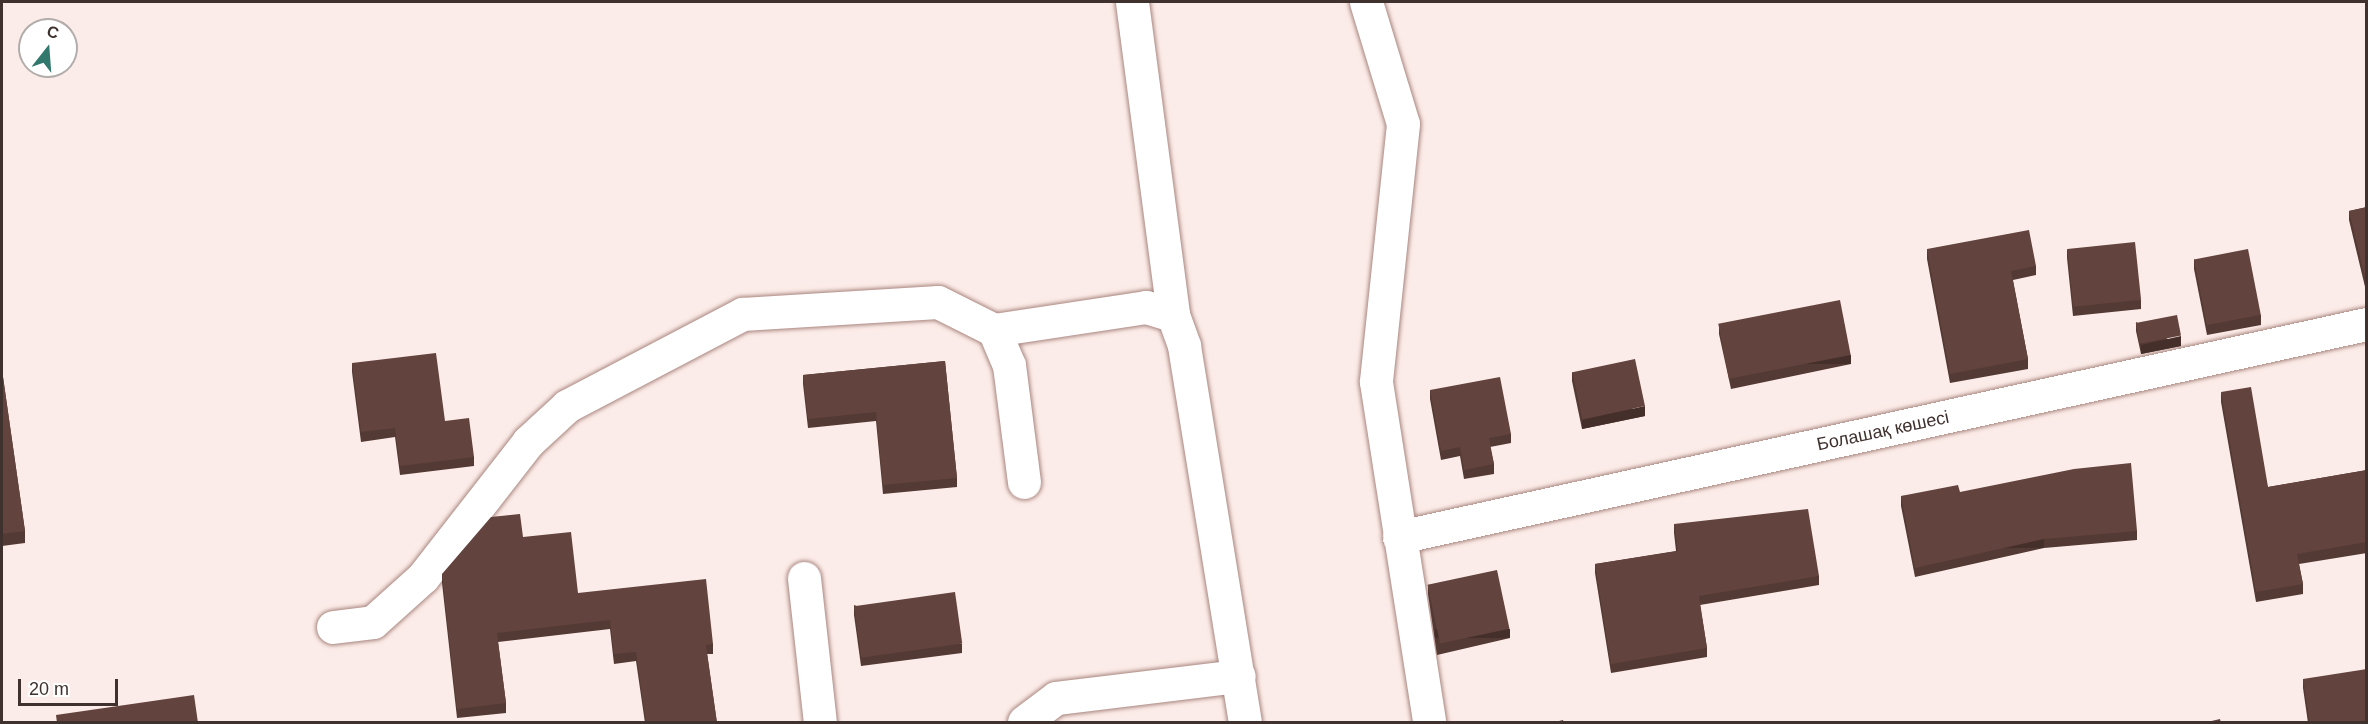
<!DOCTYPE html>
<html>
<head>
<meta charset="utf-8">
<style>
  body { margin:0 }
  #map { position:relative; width:2368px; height:724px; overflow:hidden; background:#fcece9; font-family:Arial,sans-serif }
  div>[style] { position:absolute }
  .roads { filter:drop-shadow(0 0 2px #a9867f) drop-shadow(0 0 2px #a9867f) }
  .minor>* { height:33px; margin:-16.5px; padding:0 16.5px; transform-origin:16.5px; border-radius:16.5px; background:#fff }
  .wall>* { inset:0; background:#543a34 }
  .shaded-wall>* { inset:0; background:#452f2b; transform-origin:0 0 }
  .building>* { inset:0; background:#62433d; transform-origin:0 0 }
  span { translate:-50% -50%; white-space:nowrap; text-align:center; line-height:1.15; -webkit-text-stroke:6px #fff; paint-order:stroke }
  .street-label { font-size:18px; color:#3f312d }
  .frame { position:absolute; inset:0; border:3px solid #3f312d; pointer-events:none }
  .north { position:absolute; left:18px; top:18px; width:60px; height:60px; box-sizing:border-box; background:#fff; border:2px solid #b2adab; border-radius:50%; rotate:17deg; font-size:16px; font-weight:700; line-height:24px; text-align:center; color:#3f312d }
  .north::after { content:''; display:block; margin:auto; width:21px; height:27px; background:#32786d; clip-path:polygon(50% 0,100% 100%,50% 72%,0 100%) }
  .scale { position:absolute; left:18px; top:679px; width:100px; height:27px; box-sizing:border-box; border:3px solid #3f312d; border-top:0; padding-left:8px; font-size:18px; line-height:21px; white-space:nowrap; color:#3f312d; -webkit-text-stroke:4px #fff; paint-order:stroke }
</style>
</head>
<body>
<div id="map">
  <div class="roads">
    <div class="minor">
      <i style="left:1132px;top:2px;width:316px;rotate:82.5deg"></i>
      <i style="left:1366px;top:2px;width:127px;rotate:73.1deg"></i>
      <i style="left:1403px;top:124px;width:259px;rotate:96deg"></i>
      <i style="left:1376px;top:382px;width:344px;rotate:81.1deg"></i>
      <i style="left:994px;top:330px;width:154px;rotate:-8.6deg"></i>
      <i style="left:1146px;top:307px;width:28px;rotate:17deg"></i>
      <i style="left:1173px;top:315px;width:33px;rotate:70deg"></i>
      <i style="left:1184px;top:346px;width:381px;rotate:80.8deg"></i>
      <i style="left:1399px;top:537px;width:990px;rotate:-12.42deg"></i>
      <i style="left:804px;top:578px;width:145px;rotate:83.7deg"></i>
      <i style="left:333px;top:627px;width:40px;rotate:-7.1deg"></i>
      <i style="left:373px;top:622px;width:67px;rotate:-42deg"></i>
      <i style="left:423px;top:577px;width:171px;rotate:-52.1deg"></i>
      <i style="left:528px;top:442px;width:53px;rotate:-42.7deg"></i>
      <i style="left:567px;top:406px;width:198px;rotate:-27.7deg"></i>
      <i style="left:742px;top:314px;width:196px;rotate:-3.5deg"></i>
      <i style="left:938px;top:302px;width:63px;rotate:26.6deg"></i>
      <i style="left:994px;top:330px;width:38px;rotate:67deg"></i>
      <i style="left:1009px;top:365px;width:118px;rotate:82.7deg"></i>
      <i style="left:1024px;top:722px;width:40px;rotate:-37deg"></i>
      <i style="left:1056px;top:698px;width:184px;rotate:-6.9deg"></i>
    </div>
  </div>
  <div class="wall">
    <i style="clip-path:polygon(2367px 207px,2367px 291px,2366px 291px,2349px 220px,2349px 211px)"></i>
    <i style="clip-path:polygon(1927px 249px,2036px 266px,2036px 275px,2013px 280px,2028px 359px,2028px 369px,1950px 383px,1927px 259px)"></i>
    <i style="clip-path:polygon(2067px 249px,2141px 300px,2141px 309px,2073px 316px,2067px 258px)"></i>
    <i style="clip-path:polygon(2194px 259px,2261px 315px,2261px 325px,2207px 335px,2194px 269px)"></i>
    <i style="clip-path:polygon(2136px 322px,2181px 346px,2141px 354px,2136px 331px)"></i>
    <i style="clip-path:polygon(1719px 325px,1851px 364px,1731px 389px,1719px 334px)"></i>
    <i style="clip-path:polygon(945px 361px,957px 478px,957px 487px,883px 494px,876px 421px,808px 428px,803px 384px,803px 375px)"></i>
    <i style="clip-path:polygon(352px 363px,445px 421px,474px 457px,474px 466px,400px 475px,395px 437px,361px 442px,352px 372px)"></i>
    <i style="clip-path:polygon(2px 370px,25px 531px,25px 543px,2px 546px)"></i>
    <i style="clip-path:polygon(1572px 372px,1645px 416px,1582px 429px,1572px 381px)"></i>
    <i style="clip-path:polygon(1430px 390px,1511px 434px,1511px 443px,1490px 447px,1494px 464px,1494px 474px,1464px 479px,1460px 456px,1441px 460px,1430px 399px)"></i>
    <i style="clip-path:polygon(2221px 392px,2268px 487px,2367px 470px,2367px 553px,2299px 564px,2303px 584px,2303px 594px,2256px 602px,2221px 402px)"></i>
    <i style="clip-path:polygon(1960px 492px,2137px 531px,2137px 540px,2044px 548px,1915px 577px,1901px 506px,1901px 496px)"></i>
    <i style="clip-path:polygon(1674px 524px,1819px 576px,1819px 585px,1700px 605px,1707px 648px,1707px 657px,1611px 673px,1595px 573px,1595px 564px,1676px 551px,1674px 533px)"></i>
    <i style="clip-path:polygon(523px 537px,578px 593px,713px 644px,713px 654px,707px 654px,717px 723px,645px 723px,636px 661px,614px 664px,610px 629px,498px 642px,506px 703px,506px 713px,457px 718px,442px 583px,442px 574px)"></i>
    <i style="clip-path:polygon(1428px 585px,1510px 638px,1437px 655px,1428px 594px)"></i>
    <i style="clip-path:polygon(854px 605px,962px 644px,962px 653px,861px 666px,854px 615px)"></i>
    <i style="clip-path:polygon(2303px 679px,2367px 723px,2308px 723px,2303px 688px)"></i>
  </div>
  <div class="shaded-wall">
    <i style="clip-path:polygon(2181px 336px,2181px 346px,2141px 354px,2141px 345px)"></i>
    <i style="left:1851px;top:355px;width:9px;height:123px;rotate:90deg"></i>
    <i style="clip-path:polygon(1645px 406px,1645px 416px,1582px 429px,1582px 420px)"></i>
    <i style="left:2044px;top:539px;width:9px;height:132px;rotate:90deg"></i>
    <i style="left:1510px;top:629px;width:9px;height:75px;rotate:90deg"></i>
  </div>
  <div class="building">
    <i style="clip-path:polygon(2367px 207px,2367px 282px,2366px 282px,2349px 211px)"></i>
    <i style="clip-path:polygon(2029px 230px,2036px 266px,2011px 271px,2028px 359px,1950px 374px,1927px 249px)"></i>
    <i style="left:2135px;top:242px;width:58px;height:68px;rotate:84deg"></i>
    <i style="left:2248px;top:249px;width:67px;height:55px;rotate:79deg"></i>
    <i style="left:1840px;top:300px;width:56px;height:124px;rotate:79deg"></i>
    <i style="left:2177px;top:315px;width:21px;height:42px;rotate:79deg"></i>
    <i style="clip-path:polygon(436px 353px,445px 421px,469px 418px,474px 457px,400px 466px,395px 428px,361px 432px,352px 363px)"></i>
    <i style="left:1635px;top:359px;width:48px;height:64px;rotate:78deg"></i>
    <i style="clip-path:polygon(945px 361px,957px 478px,883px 485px,876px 412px,808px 419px,803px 375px)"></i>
    <i style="clip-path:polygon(2px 370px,25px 531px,2px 534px)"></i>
    <i style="clip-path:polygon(1500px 377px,1511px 434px,1489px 438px,1494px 464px,1464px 470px,1460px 447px,1441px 451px,1430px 390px)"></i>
    <i style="clip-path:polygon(2251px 387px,2268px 487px,2367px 470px,2367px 542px,2297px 554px,2303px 584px,2256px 592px,2221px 392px)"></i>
    <i style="clip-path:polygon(2131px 463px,2137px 531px,2044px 539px,1915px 568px,1901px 496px,1958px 485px,1960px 492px,2074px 469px)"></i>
    <i style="clip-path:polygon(1808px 509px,1819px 576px,1699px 596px,1707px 648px,1611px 664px,1595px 564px,1678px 551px,1674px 524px)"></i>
    <i style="clip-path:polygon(520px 514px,523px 537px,571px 532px,578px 593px,706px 579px,713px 644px,706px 645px,717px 723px,646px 723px,636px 652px,614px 654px,610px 620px,497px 633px,506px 703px,457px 709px,442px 574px,491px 517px)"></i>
    <i style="left:1497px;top:570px;width:60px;height:71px;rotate:78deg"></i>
    <i style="left:955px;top:592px;width:52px;height:102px;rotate:82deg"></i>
    <i style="clip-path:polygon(2367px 669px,2367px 723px,2310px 723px,2303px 679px)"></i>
    <i style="clip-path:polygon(194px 695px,198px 723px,57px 723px,56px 715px)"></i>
    <i style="clip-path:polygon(2220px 719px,2221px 723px,2203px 723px)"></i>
    <i style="clip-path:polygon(1563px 720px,1564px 723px,1551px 723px)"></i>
  </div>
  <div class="street-label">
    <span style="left:1883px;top:431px;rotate:-12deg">Болашақ көшесі</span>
  </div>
  <div class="frame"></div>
  <div class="north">С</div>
  <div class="scale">20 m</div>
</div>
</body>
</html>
